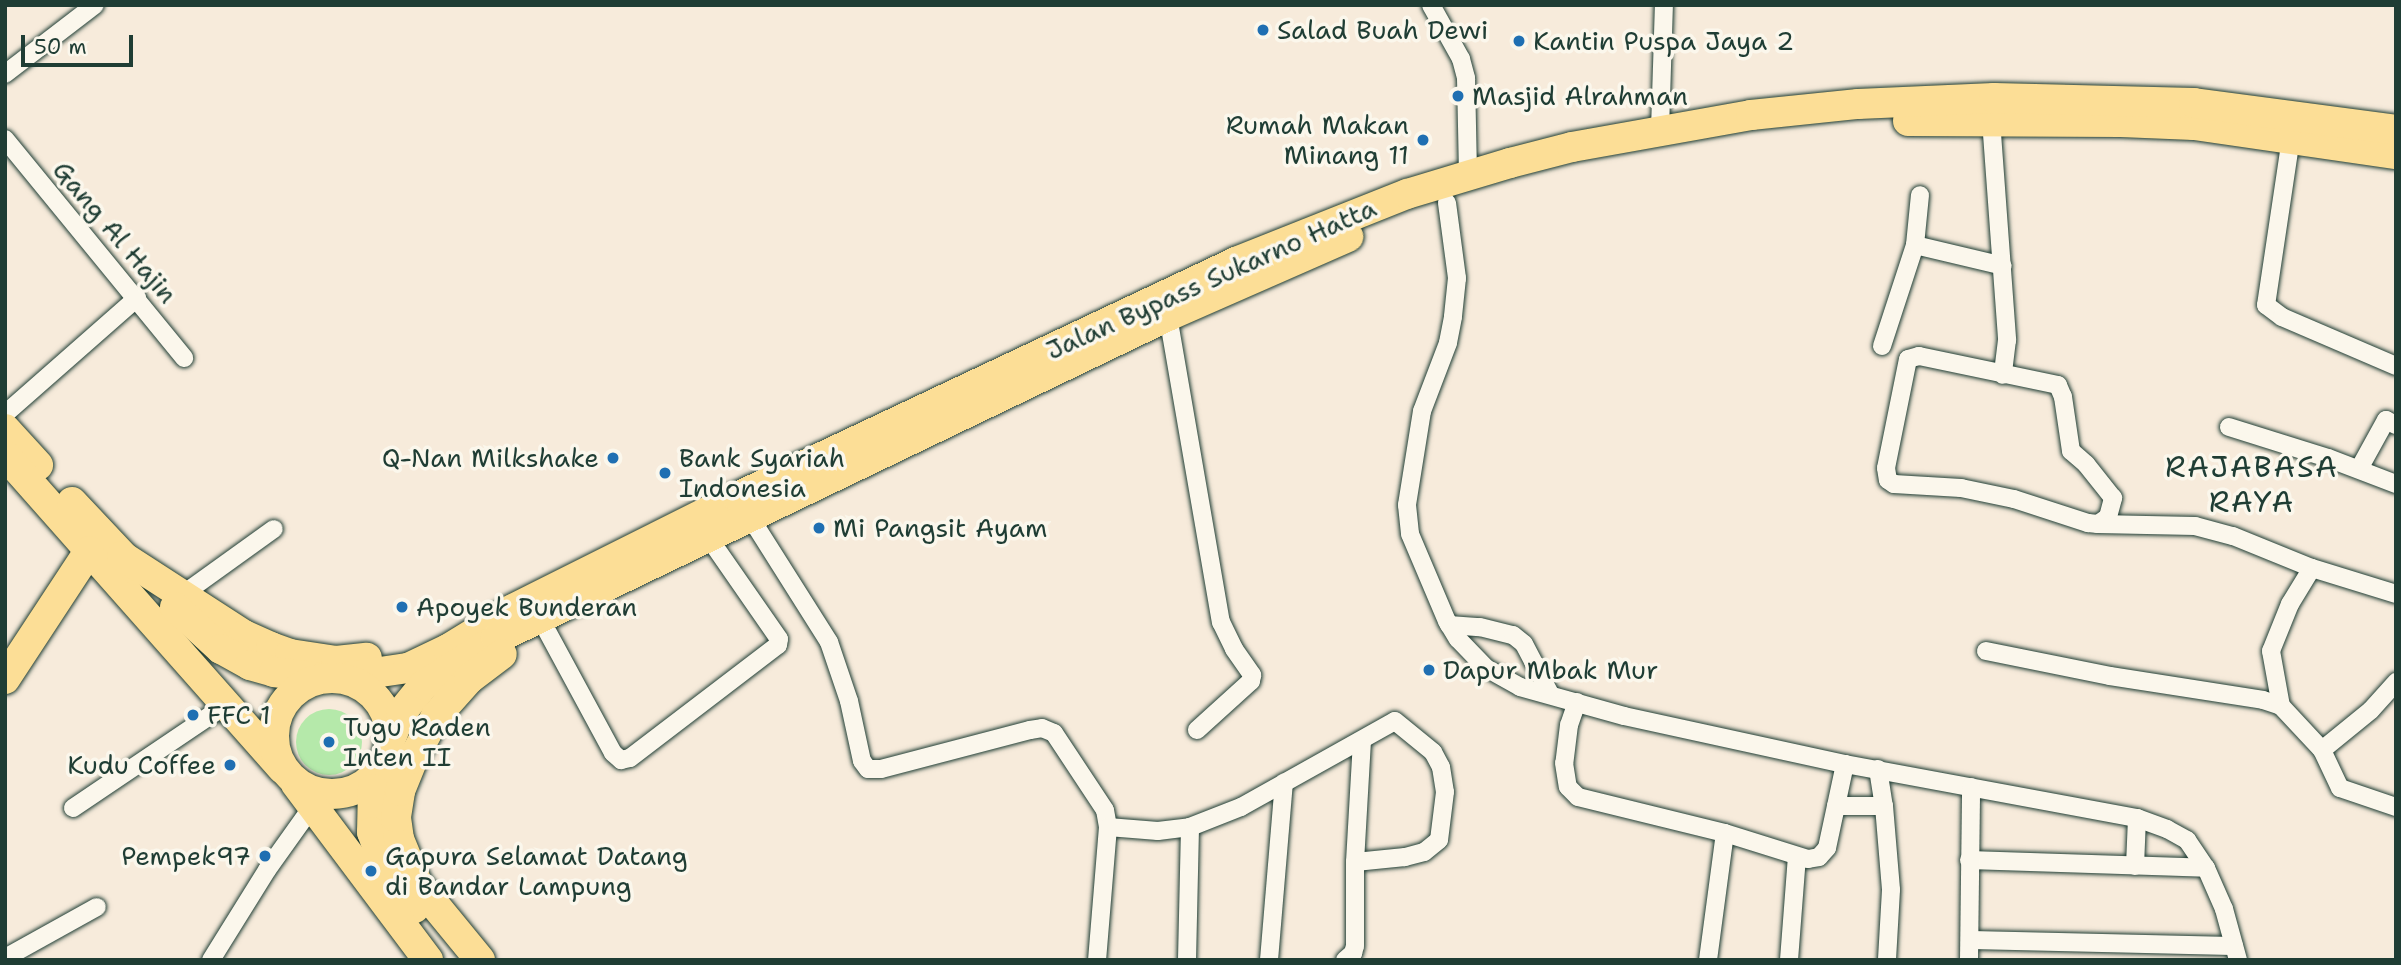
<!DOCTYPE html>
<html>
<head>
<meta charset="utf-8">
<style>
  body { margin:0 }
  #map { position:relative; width:2401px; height:965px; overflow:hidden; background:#f7ebdb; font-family:"Shantell Sans",sans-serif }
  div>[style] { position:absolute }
  .green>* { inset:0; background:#b5e9aa }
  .round { border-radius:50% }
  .roads { filter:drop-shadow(0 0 2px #1f3d34) drop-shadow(0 0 2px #1f3d34) }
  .minor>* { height:18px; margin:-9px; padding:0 9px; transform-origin:9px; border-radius:9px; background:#fbf7ec }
  .trunk>* { height:30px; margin:-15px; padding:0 15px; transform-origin:15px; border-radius:15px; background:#fcde96 }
  .trunk>.ring { margin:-15px; padding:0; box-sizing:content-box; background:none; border:30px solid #fcde96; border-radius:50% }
  .dots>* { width:19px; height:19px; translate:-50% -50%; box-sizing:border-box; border:4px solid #fbf7ec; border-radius:50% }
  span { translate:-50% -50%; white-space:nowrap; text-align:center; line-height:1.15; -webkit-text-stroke:7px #fbf7ec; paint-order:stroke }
  .poi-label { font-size:26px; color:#1f3d34 }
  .left { translate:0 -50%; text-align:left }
  .right { translate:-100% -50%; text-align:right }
  .street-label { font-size:26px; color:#1f3d34 }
  .quarter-label { font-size:30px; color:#1f3d34; letter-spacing:2px }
  .frame { position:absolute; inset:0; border:7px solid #1f3d34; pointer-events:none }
  .scale { position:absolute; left:21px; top:35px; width:112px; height:32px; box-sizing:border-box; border:4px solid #1f3d34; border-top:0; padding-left:9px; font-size:21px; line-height:24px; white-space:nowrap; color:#1f3d34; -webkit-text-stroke:5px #fbf7ec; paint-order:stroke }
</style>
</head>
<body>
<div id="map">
  <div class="green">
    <i class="round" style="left:296px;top:709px;width:66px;height:66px"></i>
  </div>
  <div class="roads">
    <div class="minor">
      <i style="left:1431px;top:5px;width:62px;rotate:60.9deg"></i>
      <i style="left:1461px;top:59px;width:20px;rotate:75deg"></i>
      <i style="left:1466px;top:78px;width:97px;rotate:88.8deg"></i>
      <i style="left:5px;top:74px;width:113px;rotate:-37.5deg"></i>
      <i style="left:1991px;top:120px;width:221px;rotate:85.8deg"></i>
      <i style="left:2007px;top:340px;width:35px;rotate:97deg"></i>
      <i style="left:1660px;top:130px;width:125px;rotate:-88.2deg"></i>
      <i style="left:2291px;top:138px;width:169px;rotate:98.5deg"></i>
      <i style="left:2266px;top:305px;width:20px;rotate:37deg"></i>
      <i style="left:2282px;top:317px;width:124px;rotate:23.3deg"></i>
      <i style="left:5px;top:139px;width:283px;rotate:50.7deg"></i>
      <i style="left:1447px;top:203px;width:76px;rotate:82.4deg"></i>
      <i style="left:1457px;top:278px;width:39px;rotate:96deg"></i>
      <i style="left:1453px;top:317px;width:26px;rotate:101deg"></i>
      <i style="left:1448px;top:343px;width:73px;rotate:110.9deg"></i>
      <i style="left:1422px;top:411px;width:95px;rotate:99.1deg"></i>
      <i style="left:1407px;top:505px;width:29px;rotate:84deg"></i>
      <i style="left:1410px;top:534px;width:95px;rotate:67deg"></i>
      <i style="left:1447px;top:621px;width:21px;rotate:59deg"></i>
      <i style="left:1458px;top:639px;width:40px;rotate:46deg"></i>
      <i style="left:1486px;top:668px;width:39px;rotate:29deg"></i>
      <i style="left:1520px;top:687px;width:108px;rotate:15.6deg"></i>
      <i style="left:1624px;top:716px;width:226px;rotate:12.3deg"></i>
      <i style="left:1845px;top:764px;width:297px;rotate:10.5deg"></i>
      <i style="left:2137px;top:818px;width:32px;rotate:20deg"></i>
      <i style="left:2167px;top:829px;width:23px;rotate:29deg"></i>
      <i style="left:2187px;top:840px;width:34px;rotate:56deg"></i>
      <i style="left:2206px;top:868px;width:45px;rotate:66.3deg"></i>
      <i style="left:2224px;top:909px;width:53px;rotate:74.6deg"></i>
      <i style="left:1915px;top:245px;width:90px;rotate:13.4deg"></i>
      <i style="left:1168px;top:316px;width:311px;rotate:80.2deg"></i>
      <i style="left:1221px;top:622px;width:30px;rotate:64deg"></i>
      <i style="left:1234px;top:649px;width:32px;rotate:55deg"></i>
      <i style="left:1252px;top:675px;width:6px;rotate:99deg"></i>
      <i style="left:1251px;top:681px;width:73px;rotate:137.8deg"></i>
      <i style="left:1882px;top:346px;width:106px;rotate:-71.9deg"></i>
      <i style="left:1915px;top:245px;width:50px;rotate:-84.3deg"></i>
      <i style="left:5px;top:414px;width:176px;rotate:-41.3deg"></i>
      <i style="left:2229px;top:427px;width:104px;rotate:17.4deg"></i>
      <i style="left:2328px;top:458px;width:73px;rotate:20.9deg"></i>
      <i style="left:2359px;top:469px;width:56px;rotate:-61.1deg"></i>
      <i style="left:2386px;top:420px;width:11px;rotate:27deg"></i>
      <i style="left:750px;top:517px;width:148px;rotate:57.7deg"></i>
      <i style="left:829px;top:642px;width:62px;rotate:71.3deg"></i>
      <i style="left:849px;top:701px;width:61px;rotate:77.8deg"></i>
      <i style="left:862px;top:761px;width:10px;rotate:53deg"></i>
      <i style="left:868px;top:769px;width:13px"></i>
      <i style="left:881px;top:769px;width:154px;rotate:-14.7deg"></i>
      <i style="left:1030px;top:730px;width:12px;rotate:-9deg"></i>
      <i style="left:1042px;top:728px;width:13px;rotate:23deg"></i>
      <i style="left:1054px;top:733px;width:92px;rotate:56.5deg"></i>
      <i style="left:1105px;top:810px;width:17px;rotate:80deg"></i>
      <i style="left:1108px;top:827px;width:133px;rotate:94.7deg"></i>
      <i style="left:2098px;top:524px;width:12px;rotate:-35deg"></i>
      <i style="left:2108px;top:517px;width:20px;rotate:-75deg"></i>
      <i style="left:2113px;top:498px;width:43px;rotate:-128.5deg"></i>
      <i style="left:2086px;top:464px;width:20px;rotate:-139deg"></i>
      <i style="left:2071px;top:451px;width:55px;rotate:-98.4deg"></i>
      <i style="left:2063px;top:397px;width:13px;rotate:-113deg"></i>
      <i style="left:2058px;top:385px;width:142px;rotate:-168.2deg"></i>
      <i style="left:1919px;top:356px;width:11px;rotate:165deg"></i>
      <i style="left:1908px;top:359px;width:111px;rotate:101.4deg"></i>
      <i style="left:1886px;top:468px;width:12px;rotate:81deg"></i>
      <i style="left:1888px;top:480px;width:7px;rotate:34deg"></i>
      <i style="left:1894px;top:484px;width:67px;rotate:3.4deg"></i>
      <i style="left:1961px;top:488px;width:54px;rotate:11.7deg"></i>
      <i style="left:2014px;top:499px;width:78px;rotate:18deg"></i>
      <i style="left:2088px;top:523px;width:10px;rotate:6deg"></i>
      <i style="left:2098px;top:524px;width:97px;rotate:1.2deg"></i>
      <i style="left:2195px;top:526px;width:39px;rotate:15deg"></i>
      <i style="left:2233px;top:536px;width:85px;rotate:22.1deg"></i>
      <i style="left:2312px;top:568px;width:88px;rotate:17.2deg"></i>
      <i style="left:182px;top:595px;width:113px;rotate:-35.7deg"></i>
      <i style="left:540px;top:618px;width:153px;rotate:61.6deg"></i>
      <i style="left:613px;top:753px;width:11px;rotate:41deg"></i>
      <i style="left:621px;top:760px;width:9px;rotate:-13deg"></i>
      <i style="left:630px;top:758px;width:186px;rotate:-37.4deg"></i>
      <i style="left:778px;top:645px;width:6px;rotate:-81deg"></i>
      <i style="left:779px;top:639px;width:124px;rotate:-124.8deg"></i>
      <i style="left:1449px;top:625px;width:31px;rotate:4deg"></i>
      <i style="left:1480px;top:627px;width:34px;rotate:14deg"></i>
      <i style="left:1513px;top:635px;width:14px;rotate:39deg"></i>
      <i style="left:1524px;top:644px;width:56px;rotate:62.5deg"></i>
      <i style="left:1986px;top:651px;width:126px;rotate:11.4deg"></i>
      <i style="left:2110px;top:676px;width:155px;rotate:8.9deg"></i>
      <i style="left:2263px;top:700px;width:19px;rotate:18deg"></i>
      <i style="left:2281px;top:706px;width:60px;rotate:47deg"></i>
      <i style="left:2322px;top:750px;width:42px;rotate:64.7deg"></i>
      <i style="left:2340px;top:788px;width:59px;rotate:18.7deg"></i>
      <i style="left:1577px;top:702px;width:24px;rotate:109deg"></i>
      <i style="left:1569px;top:725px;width:38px;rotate:97deg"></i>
      <i style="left:1564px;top:763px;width:24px;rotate:81deg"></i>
      <i style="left:1568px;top:787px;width:14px;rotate:45deg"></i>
      <i style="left:1578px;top:797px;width:151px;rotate:13.8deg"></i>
      <i style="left:1725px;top:833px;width:87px;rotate:17.4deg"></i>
      <i style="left:1808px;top:859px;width:11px;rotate:-10deg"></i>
      <i style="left:1819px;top:857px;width:12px;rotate:-48deg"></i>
      <i style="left:1827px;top:848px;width:86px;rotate:-77.9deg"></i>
      <i style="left:2281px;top:706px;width:56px;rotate:-100.3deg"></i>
      <i style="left:2271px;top:651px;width:51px;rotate:-68deg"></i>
      <i style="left:2290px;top:604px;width:42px;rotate:-58.6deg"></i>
      <i style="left:2322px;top:750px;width:63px;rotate:-39.2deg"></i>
      <i style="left:2371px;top:710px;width:38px;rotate:-48deg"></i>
      <i style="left:1878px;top:769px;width:37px;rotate:81deg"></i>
      <i style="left:1884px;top:806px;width:84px;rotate:85.2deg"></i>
      <i style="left:1891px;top:890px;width:70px;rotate:93.3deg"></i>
      <i style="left:1836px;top:806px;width:48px"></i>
      <i style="left:73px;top:808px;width:186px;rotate:-34deg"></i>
      <i style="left:1108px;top:827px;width:50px;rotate:4.6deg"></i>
      <i style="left:1158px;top:831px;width:32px;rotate:-7deg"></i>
      <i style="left:1190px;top:827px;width:55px;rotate:-21.4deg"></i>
      <i style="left:1241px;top:807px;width:176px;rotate:-29.2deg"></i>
      <i style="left:1395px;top:721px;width:49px;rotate:39.2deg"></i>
      <i style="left:1433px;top:752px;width:17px;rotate:62deg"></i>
      <i style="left:1441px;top:767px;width:25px;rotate:81deg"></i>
      <i style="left:1445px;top:792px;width:48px;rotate:97.1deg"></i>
      <i style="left:1439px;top:840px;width:19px;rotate:141deg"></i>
      <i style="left:1424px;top:852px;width:20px;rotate:165deg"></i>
      <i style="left:1405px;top:857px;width:50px;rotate:174.3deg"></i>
      <i style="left:1969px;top:860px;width:237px;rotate:1.9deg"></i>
      <i style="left:2135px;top:866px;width:48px;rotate:-87.6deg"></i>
      <i style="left:1970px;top:940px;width:264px;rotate:1.3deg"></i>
      <i style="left:5px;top:958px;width:105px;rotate:-29deg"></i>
      <i style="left:211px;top:960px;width:106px;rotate:-58.1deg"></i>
      <i style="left:267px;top:870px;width:81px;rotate:-54.5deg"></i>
      <i style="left:1187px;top:960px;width:133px;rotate:-88.7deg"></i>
      <i style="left:1269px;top:960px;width:178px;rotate:-85.2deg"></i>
      <i style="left:1345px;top:960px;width:11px;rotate:-41deg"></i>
      <i style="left:1353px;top:953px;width:7px;rotate:-74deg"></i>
      <i style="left:1355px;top:946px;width:84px;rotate:-90deg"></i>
      <i style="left:1355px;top:862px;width:121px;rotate:-86.7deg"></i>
      <i style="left:1708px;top:960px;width:128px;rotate:-82.4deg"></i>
      <i style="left:1789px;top:960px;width:104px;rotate:-85.6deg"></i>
      <i style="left:1969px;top:960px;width:173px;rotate:-89.3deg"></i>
    </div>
    <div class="trunk">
      <i style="left:1908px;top:121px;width:213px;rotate:0.3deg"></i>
      <i style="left:2121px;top:122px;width:73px;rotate:2.4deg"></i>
      <i style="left:2194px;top:125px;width:204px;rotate:8.2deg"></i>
      <i style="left:5px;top:429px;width:49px;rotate:47.5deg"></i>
      <i style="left:5px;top:455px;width:419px;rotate:48.5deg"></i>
      <i style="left:72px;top:502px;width:93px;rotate:46.7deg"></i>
      <i style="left:122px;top:556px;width:145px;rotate:32.9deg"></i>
      <i style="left:244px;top:635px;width:30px;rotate:24deg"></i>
      <i style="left:271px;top:647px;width:20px;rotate:20deg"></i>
      <i style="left:290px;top:654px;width:47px;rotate:8.7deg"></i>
      <i style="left:336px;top:661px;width:31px;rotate:-6deg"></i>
      <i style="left:175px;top:607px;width:62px;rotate:42.4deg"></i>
      <i style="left:221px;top:649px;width:33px;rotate:29deg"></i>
      <i style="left:250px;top:665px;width:25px;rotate:16deg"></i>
      <i style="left:274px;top:672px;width:47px;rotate:7.3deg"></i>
      <i style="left:340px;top:678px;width:69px;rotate:-8.4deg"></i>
      <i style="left:408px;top:668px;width:44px;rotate:-25.4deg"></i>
      <i style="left:448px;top:649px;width:76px;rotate:-31.6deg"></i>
      <i style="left:513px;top:609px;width:250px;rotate:-26.6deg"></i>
      <i style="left:737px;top:497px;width:552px;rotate:-25.22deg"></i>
      <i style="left:1236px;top:262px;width:184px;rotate:-21.7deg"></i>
      <i style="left:1407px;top:194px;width:108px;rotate:-16.8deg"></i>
      <i style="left:1510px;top:163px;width:64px;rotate:-14.5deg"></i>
      <i style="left:1572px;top:147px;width:182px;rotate:-10.1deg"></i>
      <i style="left:1751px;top:115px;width:108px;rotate:-5.9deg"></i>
      <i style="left:1858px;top:104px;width:136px;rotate:-2.5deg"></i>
      <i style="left:1994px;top:98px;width:200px;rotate:1.4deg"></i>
      <i style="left:2194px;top:103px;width:204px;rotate:7.6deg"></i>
      <i class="ring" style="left:274px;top:678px;width:86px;height:86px"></i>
      <i style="left:5px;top:679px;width:153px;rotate:-56.7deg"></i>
      <i style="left:389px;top:743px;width:32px;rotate:-68deg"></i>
      <i style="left:401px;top:713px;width:36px;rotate:-51deg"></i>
      <i style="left:424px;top:685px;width:85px;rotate:-32.6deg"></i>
      <i style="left:496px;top:639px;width:746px;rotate:-25.67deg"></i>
      <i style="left:1168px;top:316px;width:197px;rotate:-23.7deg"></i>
      <i style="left:382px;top:764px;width:27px;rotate:110deg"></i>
      <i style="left:373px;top:789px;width:43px;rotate:91.3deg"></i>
      <i style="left:372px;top:832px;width:30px;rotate:70deg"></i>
      <i style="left:382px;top:860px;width:58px;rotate:56.3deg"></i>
      <i style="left:296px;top:784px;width:220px;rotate:53.1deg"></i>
      <i style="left:480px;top:960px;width:99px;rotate:-129.3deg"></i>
      <i style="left:417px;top:883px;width:48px;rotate:-112.2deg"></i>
      <i style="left:399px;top:839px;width:22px;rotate:-98deg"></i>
      <i style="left:396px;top:817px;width:26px;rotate:-81deg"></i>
      <i style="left:400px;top:791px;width:35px;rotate:-68deg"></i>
      <i style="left:413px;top:759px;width:49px;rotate:-61.9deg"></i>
      <i style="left:436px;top:716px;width:50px;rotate:-48.3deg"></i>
      <i style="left:469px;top:679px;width:41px;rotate:-37.1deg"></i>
    </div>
  </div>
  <div class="dots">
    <i style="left:1263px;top:30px;background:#1f6fb2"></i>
    <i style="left:1519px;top:41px;background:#1f6fb2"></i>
    <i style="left:1458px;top:96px;background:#1f6fb2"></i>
    <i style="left:1423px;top:140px;background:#1f6fb2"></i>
    <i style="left:613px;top:458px;background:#1f6fb2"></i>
    <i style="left:665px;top:473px;background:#1f6fb2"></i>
    <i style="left:819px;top:528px;background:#1f6fb2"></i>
    <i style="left:402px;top:607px;background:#1f6fb2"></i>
    <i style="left:1429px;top:670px;background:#1f6fb2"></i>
    <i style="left:193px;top:715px;background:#1f6fb2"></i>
    <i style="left:329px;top:742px;background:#1f6fb2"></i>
    <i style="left:230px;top:765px;background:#1f6fb2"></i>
    <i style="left:265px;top:856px;background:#1f6fb2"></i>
    <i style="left:371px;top:871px;background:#1f6fb2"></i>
  </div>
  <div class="poi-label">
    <span class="left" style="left:1277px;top:30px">Salad Buah Dewi</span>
    <span class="left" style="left:1533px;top:41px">Kantin Puspa Jaya 2</span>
    <span class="left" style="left:1472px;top:96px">Masjid Alrahman</span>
    <span class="right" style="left:1409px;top:140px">Rumah Makan<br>Minang 11</span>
    <span class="right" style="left:599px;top:458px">Q-Nan Milkshake</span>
    <span class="left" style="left:679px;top:473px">Bank Syariah<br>Indonesia</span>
    <span class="left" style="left:833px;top:528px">Mi Pangsit Ayam</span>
    <span class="left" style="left:416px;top:607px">Apoyek Bunderan</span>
    <span class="left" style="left:1443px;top:670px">Dapur Mbak Mur</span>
    <span class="left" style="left:207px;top:715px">FFC 1</span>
    <span class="left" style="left:343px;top:742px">Tugu Raden<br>Inten II</span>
    <span class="right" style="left:216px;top:765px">Kudu Coffee</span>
    <span class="right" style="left:251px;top:856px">Pempek97</span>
    <span class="left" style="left:385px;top:871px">Gapura Selamat Datang<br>di Bandar Lampung</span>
  </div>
  <div class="street-label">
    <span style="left:115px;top:232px;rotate:50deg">Gang Al Hajin</span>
    <span style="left:1211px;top:279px;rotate:-24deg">Jalan Bypass Sukarno Hatta</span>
  </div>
  <div class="quarter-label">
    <span style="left:2252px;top:484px">RAJABASA<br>RAYA</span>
  </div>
  <div class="frame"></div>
  <div class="scale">50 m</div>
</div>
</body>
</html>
